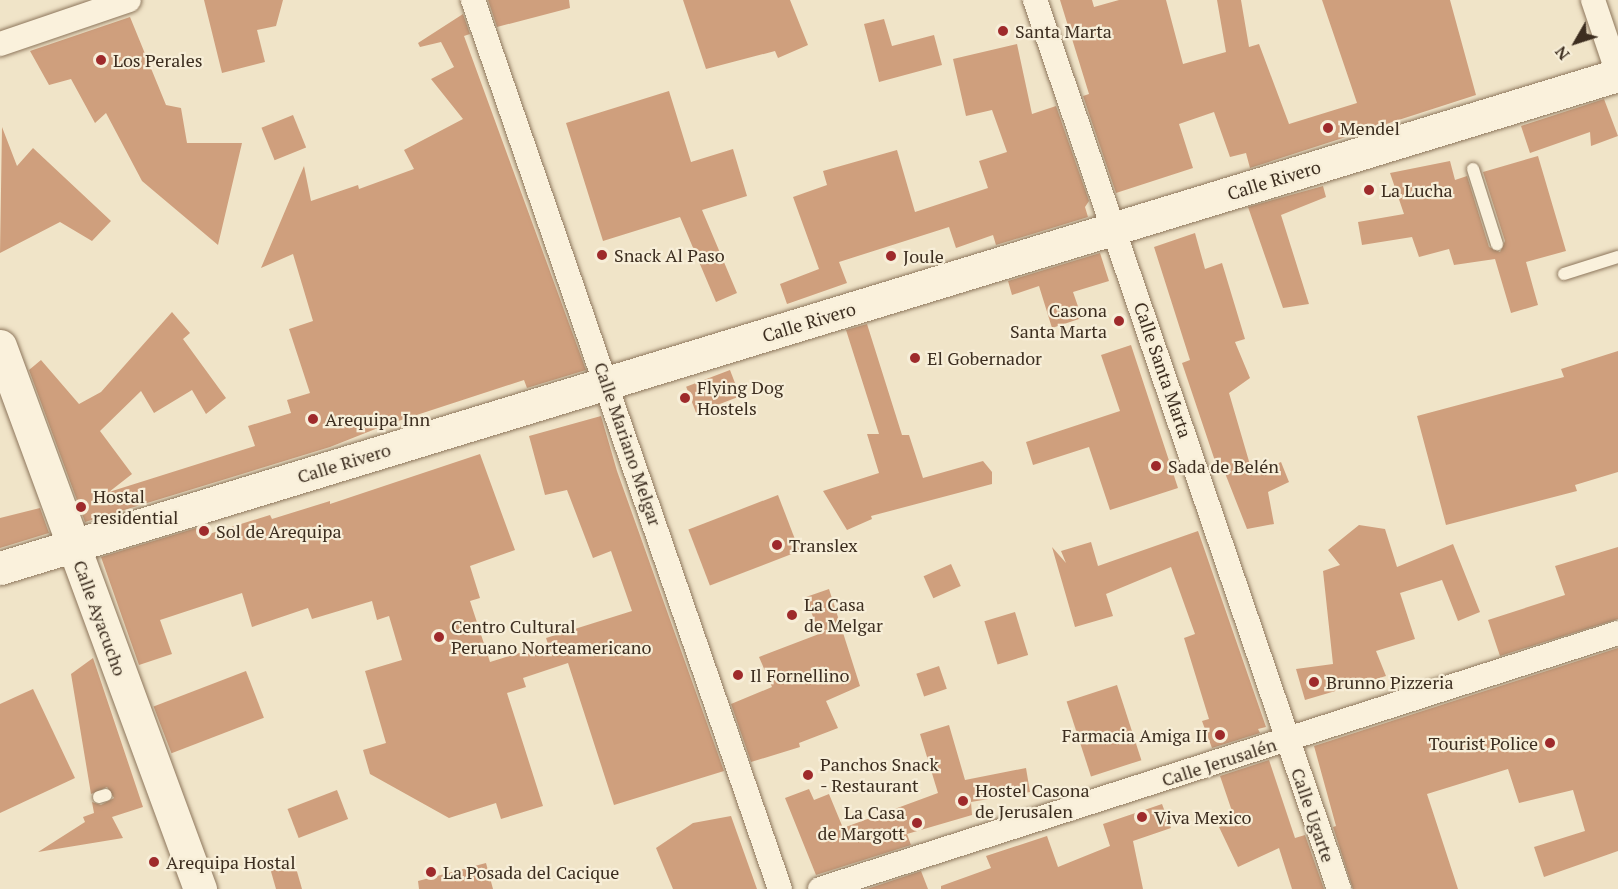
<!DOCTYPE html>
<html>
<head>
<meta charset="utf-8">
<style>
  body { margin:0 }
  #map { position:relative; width:1618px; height:889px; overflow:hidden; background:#f0e4c8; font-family:"PT Serif",serif }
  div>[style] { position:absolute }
  .building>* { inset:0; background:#cf9f7d; transform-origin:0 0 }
  .roads { filter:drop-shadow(0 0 2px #8d765c) drop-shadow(0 0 2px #8d765c) }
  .lane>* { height:12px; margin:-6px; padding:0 6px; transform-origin:6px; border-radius:6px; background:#faf1dc }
  .street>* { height:24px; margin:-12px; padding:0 12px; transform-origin:12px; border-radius:12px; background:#faf1dc }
  .secondary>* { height:33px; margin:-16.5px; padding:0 16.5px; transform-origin:16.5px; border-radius:16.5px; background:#faf1dc }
  .dots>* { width:16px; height:16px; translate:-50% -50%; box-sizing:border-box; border:3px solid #f7eed8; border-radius:50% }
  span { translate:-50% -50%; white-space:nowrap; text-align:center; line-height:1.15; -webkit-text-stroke:4.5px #f7eed8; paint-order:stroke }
  .poi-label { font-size:18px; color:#3d2e20 }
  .left { translate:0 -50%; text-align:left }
  .right { translate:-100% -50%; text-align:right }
  .street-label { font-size:18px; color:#3d2e20 }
  .north { position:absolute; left:1546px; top:12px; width:60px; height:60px; -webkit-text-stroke:4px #f7eed8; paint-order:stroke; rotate:231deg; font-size:16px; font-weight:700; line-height:24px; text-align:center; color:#3d2e20 }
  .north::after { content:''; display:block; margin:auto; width:21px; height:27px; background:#3d2e20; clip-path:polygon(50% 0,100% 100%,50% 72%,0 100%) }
</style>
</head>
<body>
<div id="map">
  <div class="building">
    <i style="clip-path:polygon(204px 0,283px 0,276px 26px,257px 30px,265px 62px,222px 73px)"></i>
    <i style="clip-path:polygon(488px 0,569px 0,570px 8px,497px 27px)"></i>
    <i style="clip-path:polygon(683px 0,790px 0,808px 45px,778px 58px,775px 51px,706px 69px)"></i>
    <i style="clip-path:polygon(1060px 0,1092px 0,1094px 7px,1119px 0,1166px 0,1183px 64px,1226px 52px,1217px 0,1241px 0,1249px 47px,1259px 44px,1289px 124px,1357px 103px,1322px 0,1450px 0,1476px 95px,1250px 168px,1246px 153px,1230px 157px,1214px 112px,1179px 124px,1193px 168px,1116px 193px,1083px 96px,1089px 94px)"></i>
    <i style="clip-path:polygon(463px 14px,470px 34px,464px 36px,586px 370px,527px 388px,524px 380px,383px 426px,330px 447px,85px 522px,29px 370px,41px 360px,79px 404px,101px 392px,172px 312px,190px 333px,183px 339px,226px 398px,206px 414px,192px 390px,154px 413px,141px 391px,100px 431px,132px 474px,109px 492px,255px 446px,248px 426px,291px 413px,287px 400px,310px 393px,289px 329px,313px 321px,293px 254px,261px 268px,304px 166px,311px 201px,358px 185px,359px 189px,414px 169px,404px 150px,463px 119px,431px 79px,454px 67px,441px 42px,420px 47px,418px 43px)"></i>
    <i style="clip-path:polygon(130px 17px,166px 105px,181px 108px,187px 143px,242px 143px,218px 245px,142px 181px,106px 113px,95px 123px,71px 79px,49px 85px,30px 51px)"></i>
    <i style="clip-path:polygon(884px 19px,892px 46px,934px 35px,942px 65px,879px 82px,864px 24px)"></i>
    <i style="clip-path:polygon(1017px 44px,1032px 114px,1056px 106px,1089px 201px,1085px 207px,1088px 217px,996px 245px,993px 235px,956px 248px,949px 227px,839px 262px,847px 283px,787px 304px,780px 284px,819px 269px,793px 197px,827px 185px,823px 171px,897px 150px,915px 212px,988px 188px,979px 161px,1007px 152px,992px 110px,966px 116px,953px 59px)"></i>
    <i style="clip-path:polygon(669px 91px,691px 162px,733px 149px,747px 196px,702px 210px,737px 293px,716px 302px,680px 217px,603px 241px,566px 123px)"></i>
    <i style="clip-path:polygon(1604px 99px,1618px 136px,1591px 146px,1590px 132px,1530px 153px,1521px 126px)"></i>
    <i style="left:293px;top:115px;width:35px;height:34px;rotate:68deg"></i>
    <i style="clip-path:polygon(2px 127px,17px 166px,33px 148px,111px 221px,92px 241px,60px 222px,0 253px)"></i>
    <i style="clip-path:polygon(1538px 156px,1566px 251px,1526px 262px,1538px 305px,1511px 313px,1495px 259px,1454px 265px,1449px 249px,1419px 257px,1412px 237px,1362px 245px,1358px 222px,1404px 214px,1390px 173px,1450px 161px,1455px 180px,1467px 176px,1489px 247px,1500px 252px,1505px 241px,1483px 172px)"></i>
    <i style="clip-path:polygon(1323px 186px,1326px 197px,1281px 215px,1309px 304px,1283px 308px,1248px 207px)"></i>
    <i style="clip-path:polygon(1195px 233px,1205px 269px,1222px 263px,1245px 339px,1235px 342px,1250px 378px,1229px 393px,1253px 475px,1281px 462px,1289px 482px,1268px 492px,1274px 524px,1247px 529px,1221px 463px,1216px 464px,1182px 363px,1190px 360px,1154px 247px)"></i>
    <i style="clip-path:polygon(1100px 253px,1109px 281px,1073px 292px,1082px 318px,1052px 328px,1039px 286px,1012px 295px,1008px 281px)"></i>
    <i style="clip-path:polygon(867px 324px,902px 435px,909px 435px,923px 478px,983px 461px,992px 472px,992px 484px,871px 516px,872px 519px,847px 530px,823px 491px,879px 473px,867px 434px,879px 434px,846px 330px)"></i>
    <i style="clip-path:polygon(1131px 345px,1178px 488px,1110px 510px,1089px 447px,1033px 465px,1026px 442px,1120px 411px,1101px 355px)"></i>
    <i style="clip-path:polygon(1618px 351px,1618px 472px,1575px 485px,1577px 491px,1446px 525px,1417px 416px,1564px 377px,1561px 369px)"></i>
    <i style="left:730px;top:370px;width:28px;height:47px;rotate:69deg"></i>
    <i style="clip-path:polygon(601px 416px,617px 471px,724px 771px,614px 805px,568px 663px,523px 678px,526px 687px,507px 693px,543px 806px,501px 819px,496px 803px,449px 818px,370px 774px,363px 750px,386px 743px,365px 671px,402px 660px,389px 616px,377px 620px,372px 601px,312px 619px,308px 608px,252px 627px,242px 593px,160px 620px,172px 654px,139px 665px,101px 557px,206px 525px,209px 534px,270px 515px,272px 519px,330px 501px,330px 504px,480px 454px,515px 550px,470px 566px,480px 598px,470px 601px,490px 662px,548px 644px,546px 638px,632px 611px,611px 551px,593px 558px,567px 490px,545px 495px,529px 436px)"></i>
    <i style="left:778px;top:495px;width:60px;height:96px;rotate:69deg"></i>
    <i style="clip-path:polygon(40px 508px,49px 533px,0 548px,0 518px)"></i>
    <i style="clip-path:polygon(1359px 525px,1385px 529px,1397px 567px,1453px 544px,1480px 612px,1458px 621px,1442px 580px,1400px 593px,1415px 639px,1376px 651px,1386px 676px,1305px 700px,1296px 669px,1333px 664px,1323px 571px,1340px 565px,1328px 550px)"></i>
    <i style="clip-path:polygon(1198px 531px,1266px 727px,1258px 729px,1260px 733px,1212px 748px,1202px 721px,1209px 719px,1184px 638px,1195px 634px,1171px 567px,1106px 594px,1113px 616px,1075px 627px,1052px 547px,1066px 563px,1061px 551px,1091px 542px,1098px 566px)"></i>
    <i style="clip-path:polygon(1618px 547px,1618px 619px,1500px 656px,1488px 620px,1565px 595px,1555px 566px)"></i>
    <i style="left:951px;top:564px;width:24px;height:30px;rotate:66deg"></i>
    <i style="clip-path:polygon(829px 589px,860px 686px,826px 701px,838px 728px,799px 743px,800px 747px,751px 762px,731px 704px,772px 687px,759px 657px,819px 634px,806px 597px)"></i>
    <i style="left:1015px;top:612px;width:45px;height:32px;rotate:73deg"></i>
    <i style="clip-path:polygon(1618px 648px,1618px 851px,1544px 877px,1534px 847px,1585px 831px,1573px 790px,1519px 803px,1508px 769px,1427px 794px,1458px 889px,1353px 889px,1333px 827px,1336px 826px,1314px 746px)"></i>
    <i style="clip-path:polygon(93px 658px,143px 807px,112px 817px,123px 838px,38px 852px,85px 822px,83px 817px,94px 813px,92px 802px,101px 805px,114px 798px,107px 787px,91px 794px,71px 674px)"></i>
    <i style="left:939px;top:666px;width:24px;height:24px;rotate:71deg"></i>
    <i style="left:246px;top:671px;width:50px;height:99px;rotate:69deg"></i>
    <i style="left:1117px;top:685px;width:79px;height:53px;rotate:72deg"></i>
    <i style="clip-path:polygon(33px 689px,75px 778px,0 813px,0 704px)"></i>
    <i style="clip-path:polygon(949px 725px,965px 780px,1026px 768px,1030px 792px,971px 802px,972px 815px,907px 834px,911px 845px,816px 875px,785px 798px,809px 789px,814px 800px,829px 794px,843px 828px,938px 793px,920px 734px)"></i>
    <i style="clip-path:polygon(1269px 760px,1295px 838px,1305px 835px,1324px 889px,1292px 889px,1279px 848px,1238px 867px,1219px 827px,1235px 820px,1220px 776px)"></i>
    <i style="left:337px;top:790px;width:31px;height:53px;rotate:69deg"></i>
    <i style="clip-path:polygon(1162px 804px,1171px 828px,1133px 841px,1143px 889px,941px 889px,941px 886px,991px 868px,986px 856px,1047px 836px,1058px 867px,1110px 846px,1103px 824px)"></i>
    <i style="clip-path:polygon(731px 816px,757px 889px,673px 889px,656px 848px,693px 823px)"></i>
    <i style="clip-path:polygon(294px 861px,302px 889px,276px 889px,270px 868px)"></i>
    <i style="clip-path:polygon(486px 863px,493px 889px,419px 889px,418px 881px)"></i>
    <i style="clip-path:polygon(921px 871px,928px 889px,867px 889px)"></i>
  </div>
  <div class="roads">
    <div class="lane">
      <i style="left:1473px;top:169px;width:79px;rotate:72.3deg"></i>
      <i style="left:1564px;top:274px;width:57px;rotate:-17.5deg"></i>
      <i style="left:99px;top:797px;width:7px;rotate:-16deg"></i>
    </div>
    <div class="street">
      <i style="left:473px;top:0;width:941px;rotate:70.95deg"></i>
      <i style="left:1035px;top:0;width:940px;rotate:71.12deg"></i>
      <i style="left:1593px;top:0;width:78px;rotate:71.3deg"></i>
      <i style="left:0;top:44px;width:136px;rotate:-18.8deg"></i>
      <i style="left:820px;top:889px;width:838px;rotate:-17.79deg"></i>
    </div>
    <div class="secondary">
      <i style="left:0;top:346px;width:579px;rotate:69.78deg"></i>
      <i style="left:0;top:568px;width:1691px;rotate:-16.95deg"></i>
    </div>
  </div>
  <div class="dots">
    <i style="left:1003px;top:31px;background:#9e2a2b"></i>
    <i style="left:101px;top:60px;background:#9e2a2b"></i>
    <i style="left:1328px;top:128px;background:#9e2a2b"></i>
    <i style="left:1369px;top:190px;background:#9e2a2b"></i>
    <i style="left:602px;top:255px;background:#9e2a2b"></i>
    <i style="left:891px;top:256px;background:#9e2a2b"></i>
    <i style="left:1119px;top:321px;background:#9e2a2b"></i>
    <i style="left:915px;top:358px;background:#9e2a2b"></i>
    <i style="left:685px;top:398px;background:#9e2a2b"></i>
    <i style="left:313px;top:419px;background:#9e2a2b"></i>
    <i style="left:1156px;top:466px;background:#9e2a2b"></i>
    <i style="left:81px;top:507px;background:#9e2a2b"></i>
    <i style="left:204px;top:531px;background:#9e2a2b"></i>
    <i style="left:777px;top:545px;background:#9e2a2b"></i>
    <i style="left:792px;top:615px;background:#9e2a2b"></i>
    <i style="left:439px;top:637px;background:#9e2a2b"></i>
    <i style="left:738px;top:675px;background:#9e2a2b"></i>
    <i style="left:1314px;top:682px;background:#9e2a2b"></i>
    <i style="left:1220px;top:735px;background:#9e2a2b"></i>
    <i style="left:1550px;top:743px;background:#9e2a2b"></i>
    <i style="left:808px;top:775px;background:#9e2a2b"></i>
    <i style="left:963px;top:801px;background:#9e2a2b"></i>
    <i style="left:1142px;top:817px;background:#9e2a2b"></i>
    <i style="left:917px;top:823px;background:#9e2a2b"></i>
    <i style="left:154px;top:862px;background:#9e2a2b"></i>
    <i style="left:431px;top:872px;background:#9e2a2b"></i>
  </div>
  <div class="poi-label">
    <span class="left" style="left:1015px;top:31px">Santa Marta</span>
    <span class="left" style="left:113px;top:60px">Los Perales</span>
    <span class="left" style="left:1340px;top:128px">Mendel</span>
    <span class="left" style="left:1381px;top:190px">La Lucha</span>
    <span class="left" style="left:614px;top:255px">Snack Al Paso</span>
    <span class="left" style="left:903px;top:256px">Joule</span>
    <span class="right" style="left:1107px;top:321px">Casona<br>Santa Marta</span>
    <span class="left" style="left:927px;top:358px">El Gobernador</span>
    <span class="left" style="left:697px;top:398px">Flying Dog<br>Hostels</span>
    <span class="left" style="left:325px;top:419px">Arequipa Inn</span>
    <span class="left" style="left:1168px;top:466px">Sada de Belén</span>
    <span class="left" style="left:93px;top:507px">Hostal<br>residential</span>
    <span class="left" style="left:216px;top:531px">Sol de Arequipa</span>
    <span class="left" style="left:789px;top:545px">Translex</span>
    <span class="left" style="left:804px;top:615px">La Casa<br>de Melgar</span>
    <span class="left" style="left:451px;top:637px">Centro Cultural<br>Peruano Norteamericano</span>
    <span class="left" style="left:750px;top:675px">Il Fornellino</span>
    <span class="left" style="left:1326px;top:682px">Brunno Pizzeria</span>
    <span class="right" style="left:1208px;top:735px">Farmacia Amiga II</span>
    <span class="right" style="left:1538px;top:743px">Tourist Police</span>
    <span class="left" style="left:820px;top:775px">Panchos Snack<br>- Restaurant</span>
    <span class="left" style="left:975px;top:801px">Hostel Casona<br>de Jerusalen</span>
    <span class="right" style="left:905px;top:823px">La Casa<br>de Margott</span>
    <span class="left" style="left:1154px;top:817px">Viva Mexico</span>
    <span class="left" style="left:166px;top:862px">Arequipa Hostal</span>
    <span class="left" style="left:443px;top:872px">La Posada del Cacique</span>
  </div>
  <div class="street-label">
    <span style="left:1274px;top:180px;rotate:-17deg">Calle Rivero</span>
    <span style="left:809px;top:322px;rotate:-17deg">Calle Rivero</span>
    <span style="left:1163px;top:370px;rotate:71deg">Calle Santa Marta</span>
    <span style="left:628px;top:444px;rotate:71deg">Calle Mariano Melgar</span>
    <span style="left:344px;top:463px;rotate:-17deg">Calle Rivero</span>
    <span style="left:100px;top:618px;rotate:70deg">Calle Ayacucho</span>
    <span style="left:1219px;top:762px;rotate:-18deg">Calle Jerusalén</span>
    <span style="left:1313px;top:815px;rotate:71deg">Calle Ugarte</span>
  </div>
  <div class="north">N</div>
</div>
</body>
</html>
